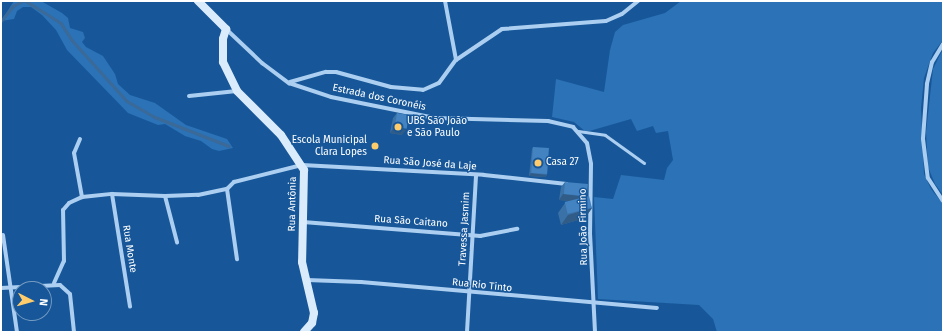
<!DOCTYPE html>
<html>
<head>
<meta charset="utf-8">
<style>
  body { margin:0 }
  #map { position:relative; width:944px; height:333px; overflow:hidden; background:#175799; font-family:"Fira Sans",sans-serif }
  div>[style] { position:absolute }
  .green>* { inset:0; background:#2b72b6 }
  .stream>* { height:2.5px; margin:-1.25px; padding:0 1.25px; transform-origin:1.25px; border-radius:1.25px; background:#3b6998 }
  .lane>* { height:3px; margin:-1.5px; padding:0 1.5px; transform-origin:1.5px; border-radius:1.5px; background:#accff1 }
  .street>* { height:4px; margin:-2px; padding:0 2px; transform-origin:2px; border-radius:2px; background:#accff1 }
  .secondary>* { height:8px; margin:-4px; padding:0 4px; transform-origin:4px; border-radius:4px; background:#daebfc }
  .wall>* { inset:0; background:#3a71a6 }
  .shaded-wall>* { inset:0; background:#305c87 }
  .building>* { inset:0; background:#4483c1; transform-origin:0 0 }
  .dots>* { width:11px; height:11px; translate:-50% -50%; box-sizing:border-box; border:2px solid #175799; border-radius:50% }
  span { translate:-50% -50%; white-space:nowrap; text-align:center; line-height:1.15; -webkit-text-stroke:3px #175799; paint-order:stroke }
  .street-label { font-size:10px; color:#fff }
  .poi-label { font-size:10px; color:#fff }
  .left { translate:0 -50%; text-align:left }
  .right { translate:-100% -50%; text-align:right }
  .frame { position:absolute; inset:0; border:2px solid #fff; pointer-events:none }
  .north { position:absolute; left:12px; top:281px; width:40px; height:40px; box-sizing:border-box; background:#175799; border:1px solid #749ac2; border-radius:50%; rotate:96deg; font-size:11px; font-weight:700; line-height:16px; text-align:center; color:#fff }
  .north::after { content:''; display:block; margin:auto; width:14px; height:18px; background:#ffcc6c; clip-path:polygon(50% 0,100% 100%,50% 72%,0 100%) }
</style>
</head>
<body>
<div id="map">
  <div class="green">
    <i style="clip-path:polygon(14px 1px,41px 1px,62px 13px,68px 18px,70px 28px,83px 32px,85px 38px,82px 42px,86px 47px,103px 56px,115px 74px,118px 84px,130px 95px,155px 103px,186px 125px,227px 139px,233px 148px,219px 151px,212px 149px,201px 141px,185px 136px,165px 124px,158px 125px,128px 113px,67px 50px,56px 30px,42px 15px,31px 7px,23px 7px,17px 11px,14px 19px,1px 21px)"></i>
    <i style="clip-path:polygon(681px 1px,943px 1px,943px 40px,933px 53px,924px 78px,921px 108px,924px 174px,931px 189px,943px 204px,943px 332px,717px 332px,713px 319px,699px 305px,598px 299px,594px 197px,613px 199px,621px 175px,664px 180px,667px 168px,673px 160px,668px 131px,656px 133px,653px 126px,637px 131px,631px 119px,586px 132px,574px 122px,552px 117px,556px 79px,604px 92px,610px 50px,615px 32px,623px 25px,665px 13px)"></i>
    <i style="clip-path:polygon(943px 49px,943px 195px,935px 184px,928px 167px,926px 132px,933px 69px)"></i>
  </div>
  <div class="stream">
    <i style="left:26px;top:1px;width:41px;rotate:32.2deg"></i>
    <i style="left:61px;top:23px;width:20px;rotate:57deg"></i>
    <i style="left:72px;top:40px;width:82px;rotate:48deg"></i>
    <i style="left:127px;top:101px;width:32px;rotate:30deg"></i>
    <i style="left:155px;top:117px;width:79px;rotate:21.4deg"></i>
    <i style="left:1px;top:21px;width:19px;rotate:-51deg"></i>
    <i style="left:13px;top:6px;width:11px;rotate:-27deg"></i>
  </div>
  <div class="lane">
    <i style="left:578px;top:131px;width:27px;rotate:8deg"></i>
    <i style="left:605px;top:135px;width:48px;rotate:35.7deg"></i>
  </div>
  <div class="street">
    <i style="left:445px;top:1px;width:60px;rotate:79.4deg"></i>
    <i style="left:226px;top:29px;width:50px;rotate:43.4deg"></i>
    <i style="left:262px;top:63px;width:34px;rotate:37deg"></i>
    <i style="left:289px;top:83px;width:44px;rotate:18.4deg"></i>
    <i style="left:331px;top:97px;width:106px;rotate:11.4deg"></i>
    <i style="left:435px;top:118px;width:113px;rotate:1.5deg"></i>
    <i style="left:548px;top:121px;width:26px;rotate:13deg"></i>
    <i style="left:573px;top:127px;width:21px;rotate:49deg"></i>
    <i style="left:587px;top:143px;width:21px;rotate:79deg"></i>
    <i style="left:591px;top:164px;width:69px;rotate:90.8deg"></i>
    <i style="left:590px;top:233px;width:99px;rotate:87.1deg"></i>
    <i style="left:943px;top:44px;width:21px;rotate:121deg"></i>
    <i style="left:932px;top:62px;width:23px;rotate:103deg"></i>
    <i style="left:927px;top:84px;width:55px;rotate:94.2deg"></i>
    <i style="left:923px;top:139px;width:39px;rotate:83deg"></i>
    <i style="left:928px;top:178px;width:27px;rotate:57deg"></i>
    <i style="left:290px;top:82px;width:37px;rotate:-16deg"></i>
    <i style="left:326px;top:72px;width:10px"></i>
    <i style="left:336px;top:72px;width:57px;rotate:15.3deg"></i>
    <i style="left:391px;top:87px;width:32px;rotate:5deg"></i>
    <i style="left:423px;top:90px;width:17px;rotate:-24deg"></i>
    <i style="left:439px;top:83px;width:29px;rotate:-54deg"></i>
    <i style="left:456px;top:60px;width:55px;rotate:-34deg"></i>
    <i style="left:502px;top:29px;width:104px;rotate:-4.4deg"></i>
    <i style="left:606px;top:21px;width:17px;rotate:-24deg"></i>
    <i style="left:622px;top:14px;width:21px;rotate:-39deg"></i>
    <i style="left:189px;top:96px;width:48px;rotate:-5.9deg"></i>
    <i style="left:80px;top:139px;width:15px;rotate:113deg"></i>
    <i style="left:74px;top:153px;width:45px;rotate:79.7deg"></i>
    <i style="left:227px;top:189px;width:71px;rotate:81.9deg"></i>
    <i style="left:112px;top:194px;width:114px;rotate:80.9deg"></i>
    <i style="left:165px;top:196px;width:48px;rotate:75.4deg"></i>
    <i style="left:303px;top:222px;width:178px;rotate:4.5deg"></i>
    <i style="left:480px;top:236px;width:38px;rotate:-11deg"></i>
    <i style="left:3px;top:235px;width:98px;rotate:81.8deg"></i>
    <i style="left:307px;top:280px;width:54px;rotate:2.1deg"></i>
    <i style="left:361px;top:282px;width:297px;rotate:5deg"></i>
    <i style="left:54px;top:283px;width:24px;rotate:-66deg"></i>
    <i style="left:64px;top:261px;width:51px;rotate:-91.1deg"></i>
    <i style="left:63px;top:210px;width:9px;rotate:-49deg"></i>
    <i style="left:69px;top:203px;width:14px;rotate:-25deg"></i>
    <i style="left:82px;top:197px;width:30px;rotate:-6deg"></i>
    <i style="left:112px;top:194px;width:53px;rotate:2.2deg"></i>
    <i style="left:165px;top:196px;width:33px;rotate:-2deg"></i>
    <i style="left:198px;top:195px;width:30px;rotate:-12deg"></i>
    <i style="left:227px;top:189px;width:10px;rotate:-45deg"></i>
    <i style="left:234px;top:182px;width:70px;rotate:-14deg"></i>
    <i style="left:302px;top:165px;width:182px;rotate:3.1deg"></i>
    <i style="left:484px;top:175px;width:83px;rotate:6.2deg"></i>
    <i style="left:1px;top:288px;width:59px;rotate:-2.9deg"></i>
    <i style="left:60px;top:285px;width:13px;rotate:42deg"></i>
    <i style="left:70px;top:294px;width:38px;rotate:84deg"></i>
    <i style="left:467px;top:332px;width:157px;rotate:-86.7deg"></i>
  </div>
  <div class="secondary">
    <i style="left:198px;top:1px;width:40px;rotate:45deg"></i>
    <i style="left:226px;top:29px;width:10px;rotate:107deg"></i>
    <i style="left:223px;top:39px;width:23px;rotate:90deg"></i>
    <i style="left:223px;top:62px;width:32px;rotate:64deg"></i>
    <i style="left:237px;top:91px;width:62px;rotate:45deg"></i>
    <i style="left:281px;top:135px;width:42px;rotate:56.7deg"></i>
    <i style="left:304px;top:170px;width:92px;rotate:91.2deg"></i>
    <i style="left:302px;top:262px;width:52px;rotate:76.8deg"></i>
    <i style="left:314px;top:313px;width:10px;rotate:101deg"></i>
    <i style="left:312px;top:323px;width:12px;rotate:132deg"></i>
  </div>
  <div class="wall">
    <i style="clip-path:polygon(397px 113px,402px 135px,390px 133px,393px 118px)"></i>
    <i style="clip-path:polygon(533px 147px,547px 175px,545px 177px,529px 176px,532px 149px)"></i>
    <i style="clip-path:polygon(565px 182px,586px 197px,592px 208px,585px 218px,561px 225px,558px 213px,565px 203px,571px 201px,559px 200px,561px 187px)"></i>
  </div>
  <div class="shaded-wall">
    <i style="clip-path:polygon(394px 127px,406px 130px,402px 135px,390px 133px)"></i>
    <i style="clip-path:polygon(531px 173px,547px 175px,545px 177px,529px 176px)"></i>
    <i style="clip-path:polygon(563px 194px,586px 197px,583px 203px,559px 200px)"></i>
    <i style="clip-path:polygon(592px 208px,585px 218px,561px 225px,568px 215px)"></i>
  </div>
  <div class="building">
    <i style="left:397px;top:113px;width:12px;height:14px;rotate:9deg"></i>
    <i style="left:533px;top:147px;width:16px;height:26px;rotate:4deg"></i>
    <i style="left:565px;top:182px;width:23px;height:12px;rotate:5deg"></i>
    <i style="left:589px;top:196px;width:12px;height:25px;rotate:76deg"></i>
  </div>
  <div class="dots">
    <i style="left:398px;top:127px;background:#ffcc6c"></i>
    <i style="left:375px;top:146px;background:#ffcc6c"></i>
    <i style="left:538px;top:163px;background:#ffcc6c"></i>
  </div>
  <div class="street-label">
    <span style="left:379px;top:98px;rotate:12deg">Estrada dos Coronéis</span>
    <span style="left:430px;top:164px;rotate:4deg">Rua São José da Laje</span>
    <span style="left:293px;top:204px;rotate:-89deg">Rua Antônia</span>
    <span style="left:411px;top:222px;rotate:4deg">Rua São Caitano</span>
    <span style="left:584px;top:227px;rotate:-91deg">Rua João Firmino</span>
    <span style="left:465px;top:229px;rotate:-87deg">Travessa Jasmim</span>
    <span style="left:129px;top:249px;rotate:81deg">Rua Monte</span>
    <span style="left:482px;top:286px;rotate:6deg">Rua Rio Tinto</span>
  </div>
  <div class="poi-label">
    <span class="left" style="left:407px;top:127px">UBS São João<br>e São Paulo</span>
    <span class="right" style="left:367px;top:146px">Escola Municipal<br>Clara Lopes</span>
    <span class="left" style="left:546px;top:163px">Casa 27</span>
  </div>
  <div class="frame"></div>
  <div class="north">N</div>
</div>
</body>
</html>
